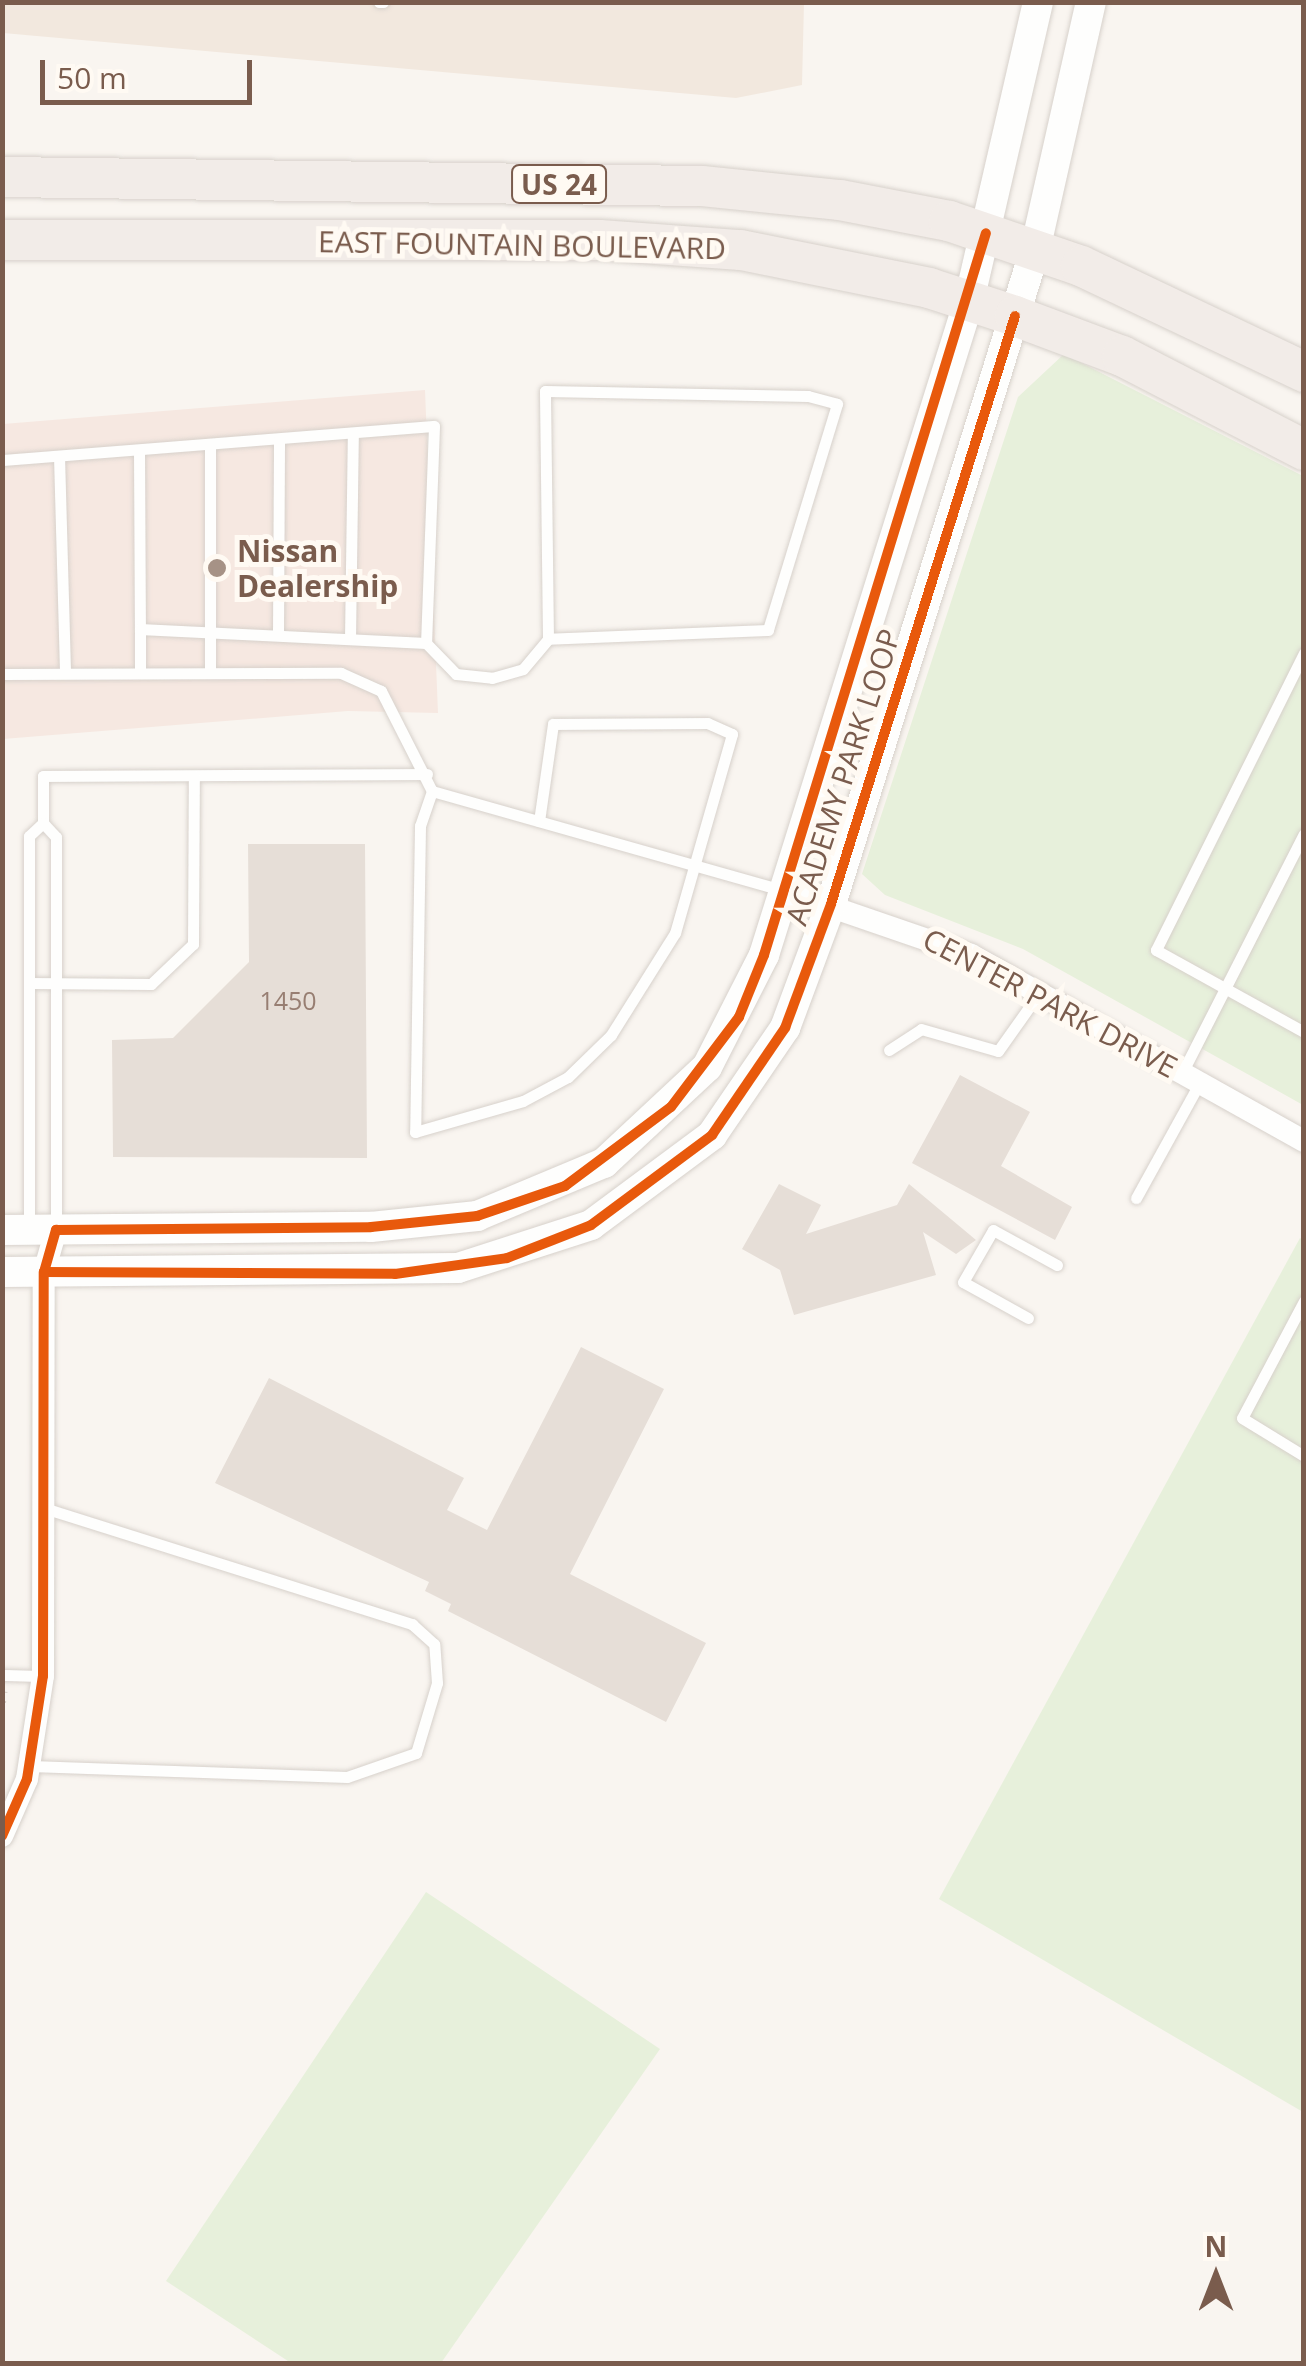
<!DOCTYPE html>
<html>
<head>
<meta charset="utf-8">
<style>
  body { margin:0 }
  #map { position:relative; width:1306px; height:2366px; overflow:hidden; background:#f9f5f0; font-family:"Open Sans",sans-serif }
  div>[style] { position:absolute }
  .residential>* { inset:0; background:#f2e8de }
  .commercial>* { inset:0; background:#f6e8e1 }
  .green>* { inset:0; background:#e7f0db }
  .building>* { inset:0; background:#e6ded7 }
  .path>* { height:5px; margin-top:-2.5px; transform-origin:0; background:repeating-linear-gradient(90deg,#dcd5d0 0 2.5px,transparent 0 10.5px) }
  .roads { filter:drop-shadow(0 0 2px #d7d1cb) drop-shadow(0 0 2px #d7d1cb) }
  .service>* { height:11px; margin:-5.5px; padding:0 5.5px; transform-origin:5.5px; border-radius:5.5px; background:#fefefd }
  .minor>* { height:22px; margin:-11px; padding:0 11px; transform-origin:11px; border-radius:11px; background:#fefefd }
  .tertiary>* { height:30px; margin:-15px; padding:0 15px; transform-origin:15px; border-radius:15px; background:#fefefd }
  .trunk>* { height:40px; margin:-20px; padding:0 20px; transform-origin:20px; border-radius:20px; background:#f2ece8 }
  .cycleway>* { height:10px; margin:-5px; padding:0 5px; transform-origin:5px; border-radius:5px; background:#e8590c }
  .dots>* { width:28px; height:28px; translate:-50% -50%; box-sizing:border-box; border:5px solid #fffaf3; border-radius:50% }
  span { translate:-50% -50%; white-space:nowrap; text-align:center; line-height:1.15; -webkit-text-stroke:10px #fffaf3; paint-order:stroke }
  .number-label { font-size:25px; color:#977e72 }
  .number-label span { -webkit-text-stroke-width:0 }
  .shield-label span { padding:2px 8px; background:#fffaf3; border:2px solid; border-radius:8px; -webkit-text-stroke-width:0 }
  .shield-label { font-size:28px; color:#7a5c4d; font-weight:700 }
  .street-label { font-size:30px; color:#7a5c4d }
  .poi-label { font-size:30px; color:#7a5c4d; font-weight:700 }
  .left { translate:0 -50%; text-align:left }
  .frame { position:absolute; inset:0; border:5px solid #7a5c4d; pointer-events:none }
  .north { position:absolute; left:1166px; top:2226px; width:100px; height:100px; -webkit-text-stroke:8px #fffaf3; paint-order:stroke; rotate:0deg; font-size:28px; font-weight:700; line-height:40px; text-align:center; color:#7a5c4d }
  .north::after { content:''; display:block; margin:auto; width:35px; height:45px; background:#7a5c4d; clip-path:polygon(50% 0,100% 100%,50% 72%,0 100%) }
  .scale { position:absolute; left:40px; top:60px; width:212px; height:45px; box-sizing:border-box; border:5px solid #7a5c4d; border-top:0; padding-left:12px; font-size:30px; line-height:35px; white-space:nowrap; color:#7a5c4d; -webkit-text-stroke:8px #fffaf3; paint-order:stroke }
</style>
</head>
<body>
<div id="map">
  <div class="residential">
    <i style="clip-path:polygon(2px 3px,804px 3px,802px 85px,736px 98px,3px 33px)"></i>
  </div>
  <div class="commercial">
    <i style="clip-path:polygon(425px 390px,438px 713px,348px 711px,3px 739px,3px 424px)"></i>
  </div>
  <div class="green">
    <i style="clip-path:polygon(1064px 354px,1303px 476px,1303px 1105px,1023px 949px,885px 895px,862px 874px,1018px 397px)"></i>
    <i style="clip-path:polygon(1300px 1238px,1303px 1240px,1303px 2112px,939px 1899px)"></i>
    <i style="clip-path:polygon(426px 1892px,660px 2049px,441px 2363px,291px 2363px,166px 2281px)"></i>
  </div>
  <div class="building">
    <i style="clip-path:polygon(248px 844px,365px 844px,367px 1158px,113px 1157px,112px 1040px,173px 1038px,249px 962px)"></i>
    <i style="clip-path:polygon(960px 1075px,1030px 1112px,1001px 1166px,1072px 1207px,1055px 1240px,912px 1163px)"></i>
    <i style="clip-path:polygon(779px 1184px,821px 1205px,806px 1234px,897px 1205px,909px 1184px,976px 1240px,956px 1254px,923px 1232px,936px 1275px,794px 1315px,780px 1270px,742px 1249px)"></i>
    <i style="clip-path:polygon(581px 1347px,664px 1389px,570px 1574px,706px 1643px,666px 1722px,448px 1611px,451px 1604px,425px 1591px,429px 1582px,215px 1483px,269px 1378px,464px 1478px,447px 1510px,487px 1530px)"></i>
  </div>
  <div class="path">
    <i style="left:2px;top:1713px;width:22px;rotate:-82deg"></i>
  </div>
  <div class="roads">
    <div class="service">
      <i style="left:379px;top:2px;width:4px"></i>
      <i style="left:210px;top:444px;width:229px;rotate:90deg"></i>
      <i style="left:139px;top:450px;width:179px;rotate:89.7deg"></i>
      <i style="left:59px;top:456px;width:217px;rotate:88.4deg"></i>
      <i style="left:2px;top:460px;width:433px;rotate:-4.5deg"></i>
      <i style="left:434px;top:426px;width:217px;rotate:92.1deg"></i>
      <i style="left:426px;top:643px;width:43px;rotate:45.9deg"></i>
      <i style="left:456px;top:674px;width:36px;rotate:6deg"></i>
      <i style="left:492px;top:678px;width:32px;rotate:-16deg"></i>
      <i style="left:523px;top:669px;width:39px;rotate:-50deg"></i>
      <i style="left:548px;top:639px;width:248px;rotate:-90.7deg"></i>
      <i style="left:545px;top:391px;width:263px;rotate:1.1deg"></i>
      <i style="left:808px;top:396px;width:30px;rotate:15deg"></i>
      <i style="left:837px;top:404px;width:236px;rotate:107deg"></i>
      <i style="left:768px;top:630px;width:220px;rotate:177.7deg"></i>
      <i style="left:278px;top:635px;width:196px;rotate:-89.7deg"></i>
      <i style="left:350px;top:639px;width:206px;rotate:-89.2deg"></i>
      <i style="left:1304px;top:653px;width:332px;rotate:116.5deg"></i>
      <i style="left:1156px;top:950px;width:169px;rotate:29deg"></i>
      <i style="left:140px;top:673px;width:44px;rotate:-90deg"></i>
      <i style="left:140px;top:629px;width:286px;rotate:2.8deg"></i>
      <i style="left:2px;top:674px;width:339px;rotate:-0.2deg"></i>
      <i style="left:341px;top:673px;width:44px;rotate:24.2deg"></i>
      <i style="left:381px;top:691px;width:112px;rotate:63deg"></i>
      <i style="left:432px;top:791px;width:363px;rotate:15.8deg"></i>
      <i style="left:432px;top:791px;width:37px;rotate:109deg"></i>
      <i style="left:420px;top:826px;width:306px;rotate:90.9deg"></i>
      <i style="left:415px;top:1132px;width:112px;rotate:-16deg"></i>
      <i style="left:523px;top:1101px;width:51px;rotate:-28.1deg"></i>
      <i style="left:568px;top:1077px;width:60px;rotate:-44.3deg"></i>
      <i style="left:611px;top:1035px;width:120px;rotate:-57.9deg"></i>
      <i style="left:675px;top:933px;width:207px;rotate:-74deg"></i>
      <i style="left:732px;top:734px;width:27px;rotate:-156deg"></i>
      <i style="left:707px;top:723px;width:154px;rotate:179.6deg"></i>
      <i style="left:553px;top:724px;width:98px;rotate:98.2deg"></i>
      <i style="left:43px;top:823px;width:47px;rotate:-90deg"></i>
      <i style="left:43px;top:776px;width:384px;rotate:-0.3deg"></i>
      <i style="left:29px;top:983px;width:122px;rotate:0.5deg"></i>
      <i style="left:151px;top:984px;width:58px;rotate:-43.6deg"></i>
      <i style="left:193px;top:944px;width:168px;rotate:-89.7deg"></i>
      <i style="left:889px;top:1050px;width:38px;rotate:-33deg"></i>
      <i style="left:921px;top:1029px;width:80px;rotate:15.9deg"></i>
      <i style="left:998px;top:1051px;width:71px;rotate:-54.7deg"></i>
      <i style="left:1182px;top:1073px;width:268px;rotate:-63deg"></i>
      <i style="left:1136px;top:1198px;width:132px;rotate:-61.1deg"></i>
      <i style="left:29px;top:1229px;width:393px;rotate:-90deg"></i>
      <i style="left:29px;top:836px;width:19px;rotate:-43deg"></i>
      <i style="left:43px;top:823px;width:19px;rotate:47deg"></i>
      <i style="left:56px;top:837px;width:389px;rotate:90deg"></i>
      <i style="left:1304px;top:1301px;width:132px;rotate:117.9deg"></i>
      <i style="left:1242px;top:1418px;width:73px;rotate:31.5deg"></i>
      <i style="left:1028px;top:1318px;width:74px;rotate:-151deg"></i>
      <i style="left:963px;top:1282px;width:60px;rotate:-60deg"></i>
      <i style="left:993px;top:1230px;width:73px;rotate:28.7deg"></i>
      <i style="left:2px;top:1675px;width:41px;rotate:1.4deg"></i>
      <i style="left:30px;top:1766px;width:317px;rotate:2deg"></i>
      <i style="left:347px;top:1777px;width:73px;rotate:-19.2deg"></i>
      <i style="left:416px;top:1753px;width:73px;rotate:-73.3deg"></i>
      <i style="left:437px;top:1683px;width:39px;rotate:-94deg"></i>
      <i style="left:434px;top:1644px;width:30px;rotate:-138deg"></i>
      <i style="left:412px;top:1624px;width:387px;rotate:-162.5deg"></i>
    </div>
    <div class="minor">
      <i style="left:785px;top:891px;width:197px;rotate:19deg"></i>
      <i style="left:971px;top:955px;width:381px;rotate:29.2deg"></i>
      <i style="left:2px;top:1836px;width:62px;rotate:-66.3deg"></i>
      <i style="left:27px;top:1779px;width:104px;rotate:-81.2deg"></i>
      <i style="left:43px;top:1676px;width:404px;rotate:-89.9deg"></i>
      <i style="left:44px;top:1272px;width:44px;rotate:-74.1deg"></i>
    </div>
    <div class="tertiary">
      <i style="left:2px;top:1230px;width:369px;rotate:-0.5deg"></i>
      <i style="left:371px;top:1227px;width:107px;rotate:-5.9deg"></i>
      <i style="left:477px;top:1216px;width:138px;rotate:-22.7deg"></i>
      <i style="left:604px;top:1163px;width:141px;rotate:-43deg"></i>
      <i style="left:707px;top:1067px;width:126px;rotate:-63deg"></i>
      <i style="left:764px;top:955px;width:685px;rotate:-72.6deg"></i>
      <i style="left:969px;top:301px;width:307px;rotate:-77deg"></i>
      <i style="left:2px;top:1272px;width:456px;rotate:-0.5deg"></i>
      <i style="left:458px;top:1268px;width:140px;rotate:-17.9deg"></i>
      <i style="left:591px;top:1225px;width:151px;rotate:-36.6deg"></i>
      <i style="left:712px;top:1135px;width:130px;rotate:-55.7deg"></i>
      <i style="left:785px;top:1028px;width:132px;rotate:-69.6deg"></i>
      <i style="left:831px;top:904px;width:685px;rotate:-72.68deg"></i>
      <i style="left:1035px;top:250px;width:254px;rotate:-77.3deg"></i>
    </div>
    <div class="trunk">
      <i style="left:2px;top:177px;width:700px;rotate:0.74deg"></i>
      <i style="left:702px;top:186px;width:139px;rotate:5.8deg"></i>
      <i style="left:840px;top:200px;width:111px;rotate:10.9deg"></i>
      <i style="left:949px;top:221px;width:139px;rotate:18.8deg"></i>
      <i style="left:1081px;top:266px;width:247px;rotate:25.4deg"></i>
      <i style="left:2px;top:240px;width:598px"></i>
      <i style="left:600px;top:240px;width:141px;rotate:4.1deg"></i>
      <i style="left:741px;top:250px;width:192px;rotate:11.4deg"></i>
      <i style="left:929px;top:288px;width:90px;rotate:18deg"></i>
      <i style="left:1015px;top:316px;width:114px;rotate:20.5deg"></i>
      <i style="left:1122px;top:356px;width:205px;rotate:27.3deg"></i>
    </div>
  </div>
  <div class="cycleway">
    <i style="left:44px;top:1272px;width:351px;rotate:0.3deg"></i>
    <i style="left:395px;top:1274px;width:113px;rotate:-8.1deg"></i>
    <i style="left:507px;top:1258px;width:90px;rotate:-21.4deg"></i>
    <i style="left:591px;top:1225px;width:151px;rotate:-36.6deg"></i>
    <i style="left:712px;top:1135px;width:130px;rotate:-55.7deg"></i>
    <i style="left:785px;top:1028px;width:132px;rotate:-69.6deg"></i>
    <i style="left:831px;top:904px;width:616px;rotate:-72.62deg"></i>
    <i style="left:2px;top:1836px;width:62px;rotate:-66.3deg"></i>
    <i style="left:27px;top:1779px;width:104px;rotate:-81.2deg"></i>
    <i style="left:43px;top:1676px;width:404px;rotate:-89.9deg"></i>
    <i style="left:44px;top:1272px;width:44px;rotate:-74.1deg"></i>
    <i style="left:56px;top:1230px;width:315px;rotate:-0.5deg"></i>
    <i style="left:371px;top:1227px;width:107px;rotate:-5.9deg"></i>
    <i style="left:477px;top:1216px;width:93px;rotate:-18.8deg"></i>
    <i style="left:565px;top:1186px;width:132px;rotate:-36.7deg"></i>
    <i style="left:671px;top:1107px;width:113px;rotate:-52.9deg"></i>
    <i style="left:739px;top:1017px;width:67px;rotate:-68deg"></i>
    <i style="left:764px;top:955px;width:755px;rotate:-72.91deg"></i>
  </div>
  <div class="dots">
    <i style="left:217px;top:568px;background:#a69286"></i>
  </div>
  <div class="number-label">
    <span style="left:288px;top:1000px">1450</span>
  </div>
  <div class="shield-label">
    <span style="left:559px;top:184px">US 24</span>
  </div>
  <div class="street-label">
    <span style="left:522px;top:245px;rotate:1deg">EAST FOUNTAIN BOULEVARD</span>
    <span style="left:843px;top:777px;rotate:-72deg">ACADEMY PARK LOOP</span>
    <span style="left:1050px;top:1003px;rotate:28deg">CENTER PARK DRIVE</span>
  </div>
  <div class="poi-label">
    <span class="left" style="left:237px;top:568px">Nissan<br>Dealership</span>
  </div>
  <div class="frame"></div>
  <div class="north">N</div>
  <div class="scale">50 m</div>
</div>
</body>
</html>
